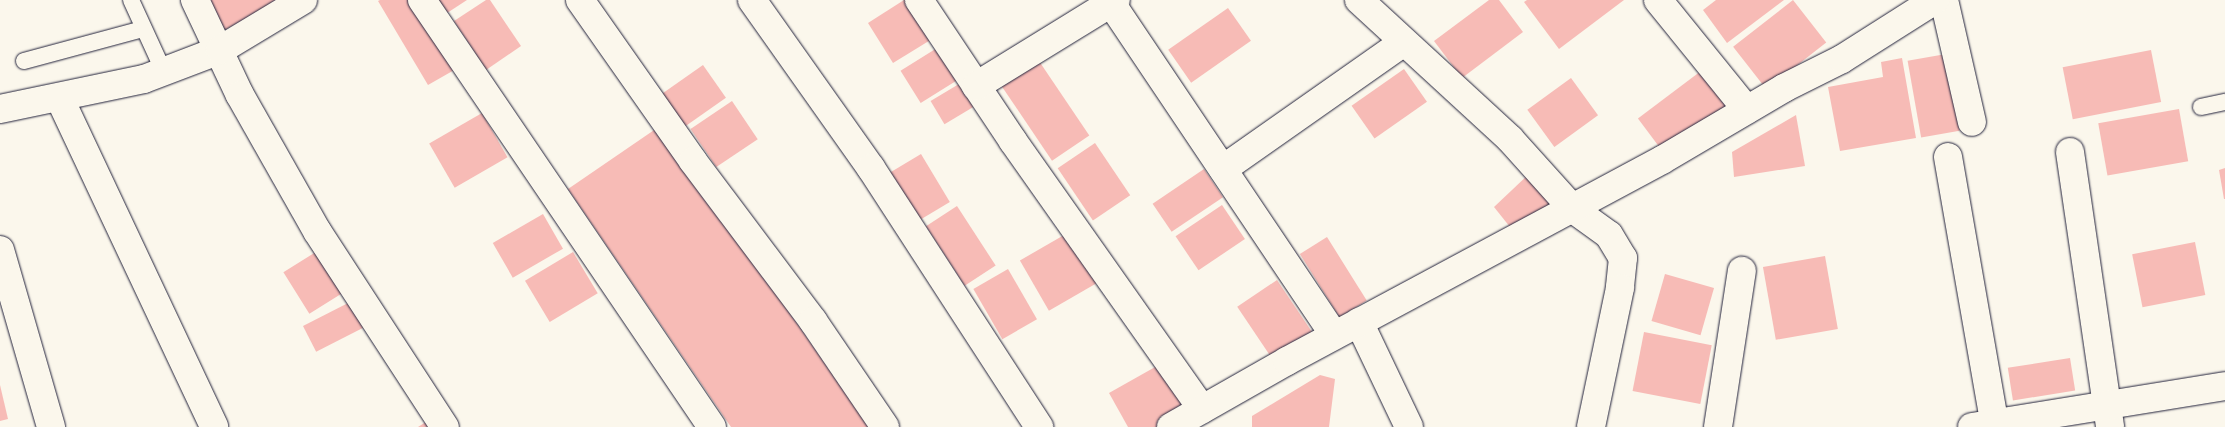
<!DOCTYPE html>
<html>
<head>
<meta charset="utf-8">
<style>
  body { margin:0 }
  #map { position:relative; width:2225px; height:427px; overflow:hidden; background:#fbf7ec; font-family:Itim,sans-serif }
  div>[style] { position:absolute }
  .building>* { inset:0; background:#f7bbb6; transform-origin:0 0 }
  .roads { filter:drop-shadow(0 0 1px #22223b) drop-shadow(0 0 1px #22223b) }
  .service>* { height:16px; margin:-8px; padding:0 8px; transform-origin:8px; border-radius:8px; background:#fbf7ec }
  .minor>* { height:28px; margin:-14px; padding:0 14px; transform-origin:14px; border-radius:14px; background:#fbf7ec }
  span { translate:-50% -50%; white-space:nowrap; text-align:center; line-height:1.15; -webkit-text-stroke:5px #fbf7ec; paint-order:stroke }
</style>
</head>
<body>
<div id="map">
  <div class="building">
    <i style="clip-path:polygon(206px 0,280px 0,223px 31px)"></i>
    <i style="clip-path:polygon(380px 0,415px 0,456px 69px,428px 85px,378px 1px)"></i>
    <i style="clip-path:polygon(435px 0,467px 0,444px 15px)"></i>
    <i style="clip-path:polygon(486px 0,490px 0,521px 46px,486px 70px,454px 21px)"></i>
    <i style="clip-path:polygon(904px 0,914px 0,937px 36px,893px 63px,868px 23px)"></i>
    <i style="clip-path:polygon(1489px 0,1499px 0,1523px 32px,1462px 78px,1434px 41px)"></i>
    <i style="clip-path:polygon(1527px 0,1624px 0,1559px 49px,1524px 2px)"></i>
    <i style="clip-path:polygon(1716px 0,1784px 0,1727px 43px,1703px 10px)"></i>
    <i style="left:1793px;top:0;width:54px;height:76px;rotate:52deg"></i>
    <i style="left:1228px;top:8px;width:40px;height:73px;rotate:55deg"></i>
    <i style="left:937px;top:48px;width:38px;height:43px;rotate:58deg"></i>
    <i style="left:2151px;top:50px;width:53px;height:90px;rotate:79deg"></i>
    <i style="left:1946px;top:54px;width:78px;height:39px;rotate:80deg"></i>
    <i style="clip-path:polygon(1902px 58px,1916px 138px,1840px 151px,1828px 87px,1883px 77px,1881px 62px)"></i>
    <i style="left:1039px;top:61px;width:90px;height:45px;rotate:56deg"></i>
    <i style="left:703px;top:65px;width:40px;height:50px;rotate:55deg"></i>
    <i style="left:1404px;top:69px;width:40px;height:64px;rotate:55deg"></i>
    <i style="left:1701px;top:71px;width:43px;height:79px;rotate:53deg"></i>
    <i style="left:1571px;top:78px;width:46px;height:54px;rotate:54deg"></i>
    <i style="left:964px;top:81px;width:27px;height:39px;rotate:59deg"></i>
    <i style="left:732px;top:101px;width:46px;height:50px;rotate:56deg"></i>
    <i style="left:2179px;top:109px;width:53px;height:82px;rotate:80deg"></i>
    <i style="left:482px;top:113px;width:51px;height:61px;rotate:60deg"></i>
    <i style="clip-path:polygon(1796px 115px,1805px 166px,1734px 177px,1732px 152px)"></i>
    <i style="clip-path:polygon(660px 126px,869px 427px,731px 427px,568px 189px)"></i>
    <i style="left:1095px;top:143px;width:63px;height:45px;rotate:56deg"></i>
    <i style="left:921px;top:154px;width:56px;height:38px;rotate:59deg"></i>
    <i style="clip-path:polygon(2225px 168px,2225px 199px,2224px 199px,2219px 170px)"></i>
    <i style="left:1204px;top:169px;width:34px;height:62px;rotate:56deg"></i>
    <i style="clip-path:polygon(1532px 171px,1561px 205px,1514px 232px,1494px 207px)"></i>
    <i style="left:1222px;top:205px;width:41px;height:56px;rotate:56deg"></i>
    <i style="left:957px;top:206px;width:71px;height:37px;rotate:57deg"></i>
    <i style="left:543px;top:214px;width:40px;height:58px;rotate:60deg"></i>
    <i style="left:1071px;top:231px;width:58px;height:59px;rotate:60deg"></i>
    <i style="left:1327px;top:237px;width:75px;height:32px;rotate:58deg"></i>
    <i style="left:2195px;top:242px;width:54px;height:64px;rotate:79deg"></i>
    <i style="left:319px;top:250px;width:49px;height:42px;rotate:58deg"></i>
    <i style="left:573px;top:252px;width:48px;height:56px;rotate:59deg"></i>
    <i style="left:1825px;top:256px;width:74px;height:63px;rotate:80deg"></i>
    <i style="left:1008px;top:269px;width:58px;height:40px;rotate:60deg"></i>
    <i style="left:1665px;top:274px;width:51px;height:49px;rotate:16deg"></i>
    <i style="left:1277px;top:280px;width:66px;height:48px;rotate:56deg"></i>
    <i style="left:352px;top:301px;width:29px;height:55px;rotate:63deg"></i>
    <i style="left:1644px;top:332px;width:69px;height:60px;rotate:11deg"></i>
    <i style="left:2070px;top:358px;width:33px;height:63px;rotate:81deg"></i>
    <i style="clip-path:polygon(1164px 362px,1190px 408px,1156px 427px,1128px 427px,1109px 393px)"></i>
    <i style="clip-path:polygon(1320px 375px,1335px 379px,1329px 427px,1252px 427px,1252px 416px)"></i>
    <i style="clip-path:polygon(0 385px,8px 419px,0 421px)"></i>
    <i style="clip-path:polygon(429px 420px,434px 427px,418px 427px)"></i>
  </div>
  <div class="roads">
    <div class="service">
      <i style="left:131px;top:0;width:79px;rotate:65.4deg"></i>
      <i style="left:24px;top:61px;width:123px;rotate:-15.1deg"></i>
      <i style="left:2201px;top:107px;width:25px;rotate:-12deg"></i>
    </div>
    <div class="minor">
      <i style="left:195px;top:0;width:105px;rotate:64.7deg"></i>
      <i style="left:240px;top:95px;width:156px;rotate:60.5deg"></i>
      <i style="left:317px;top:231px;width:234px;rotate:56.9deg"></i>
      <i style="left:422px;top:0;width:516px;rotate:55.82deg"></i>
      <i style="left:580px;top:0;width:197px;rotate:54.9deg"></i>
      <i style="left:693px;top:161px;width:200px;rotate:53.1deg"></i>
      <i style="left:813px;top:321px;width:128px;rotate:55.8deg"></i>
      <i style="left:752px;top:0;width:206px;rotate:54.7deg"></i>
      <i style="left:871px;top:168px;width:309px;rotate:57deg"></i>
      <i style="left:919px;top:0;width:169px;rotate:56.3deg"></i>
      <i style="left:1013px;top:141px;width:328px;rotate:54.8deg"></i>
      <i style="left:1359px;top:0;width:205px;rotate:42.6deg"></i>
      <i style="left:1510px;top:139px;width:94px;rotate:48deg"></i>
      <i style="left:1573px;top:209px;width:44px;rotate:35.8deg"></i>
      <i style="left:1609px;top:235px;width:27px;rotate:59deg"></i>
      <i style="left:1623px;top:258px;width:30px;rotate:96deg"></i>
      <i style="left:1620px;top:288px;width:142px;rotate:101.8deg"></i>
      <i style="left:1658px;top:0;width:141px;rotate:51deg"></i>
      <i style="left:1944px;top:0;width:125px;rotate:77.1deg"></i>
      <i style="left:1111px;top:3px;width:400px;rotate:56.1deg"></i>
      <i style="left:976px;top:86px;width:164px;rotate:-31.6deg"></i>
      <i style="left:60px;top:99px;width:362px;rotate:64.8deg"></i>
      <i style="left:0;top:109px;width:147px;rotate:-11.8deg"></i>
      <i style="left:144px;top:79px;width:81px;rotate:-20.9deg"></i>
      <i style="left:220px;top:50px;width:97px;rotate:-31.1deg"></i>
      <i style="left:2070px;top:152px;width:278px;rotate:81.7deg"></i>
      <i style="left:1948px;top:157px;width:274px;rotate:80.1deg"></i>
      <i style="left:1223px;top:169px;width:221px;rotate:-35.1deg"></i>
      <i style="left:0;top:250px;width:184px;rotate:73.9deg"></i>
      <i style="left:1359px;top:322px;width:116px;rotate:64.5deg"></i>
      <i style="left:1171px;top:427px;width:133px;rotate:-29.6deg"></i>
      <i style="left:1287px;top:361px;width:425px;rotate:-28.2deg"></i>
      <i style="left:1662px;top:160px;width:142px;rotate:-30.5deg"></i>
      <i style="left:1784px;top:88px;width:65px;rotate:-26.6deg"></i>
      <i style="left:1842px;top:59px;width:110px;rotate:-32.4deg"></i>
      <i style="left:1718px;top:427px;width:158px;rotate:-81.3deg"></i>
      <i style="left:1972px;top:427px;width:256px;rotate:-9.2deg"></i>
    </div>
  </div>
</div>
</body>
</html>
